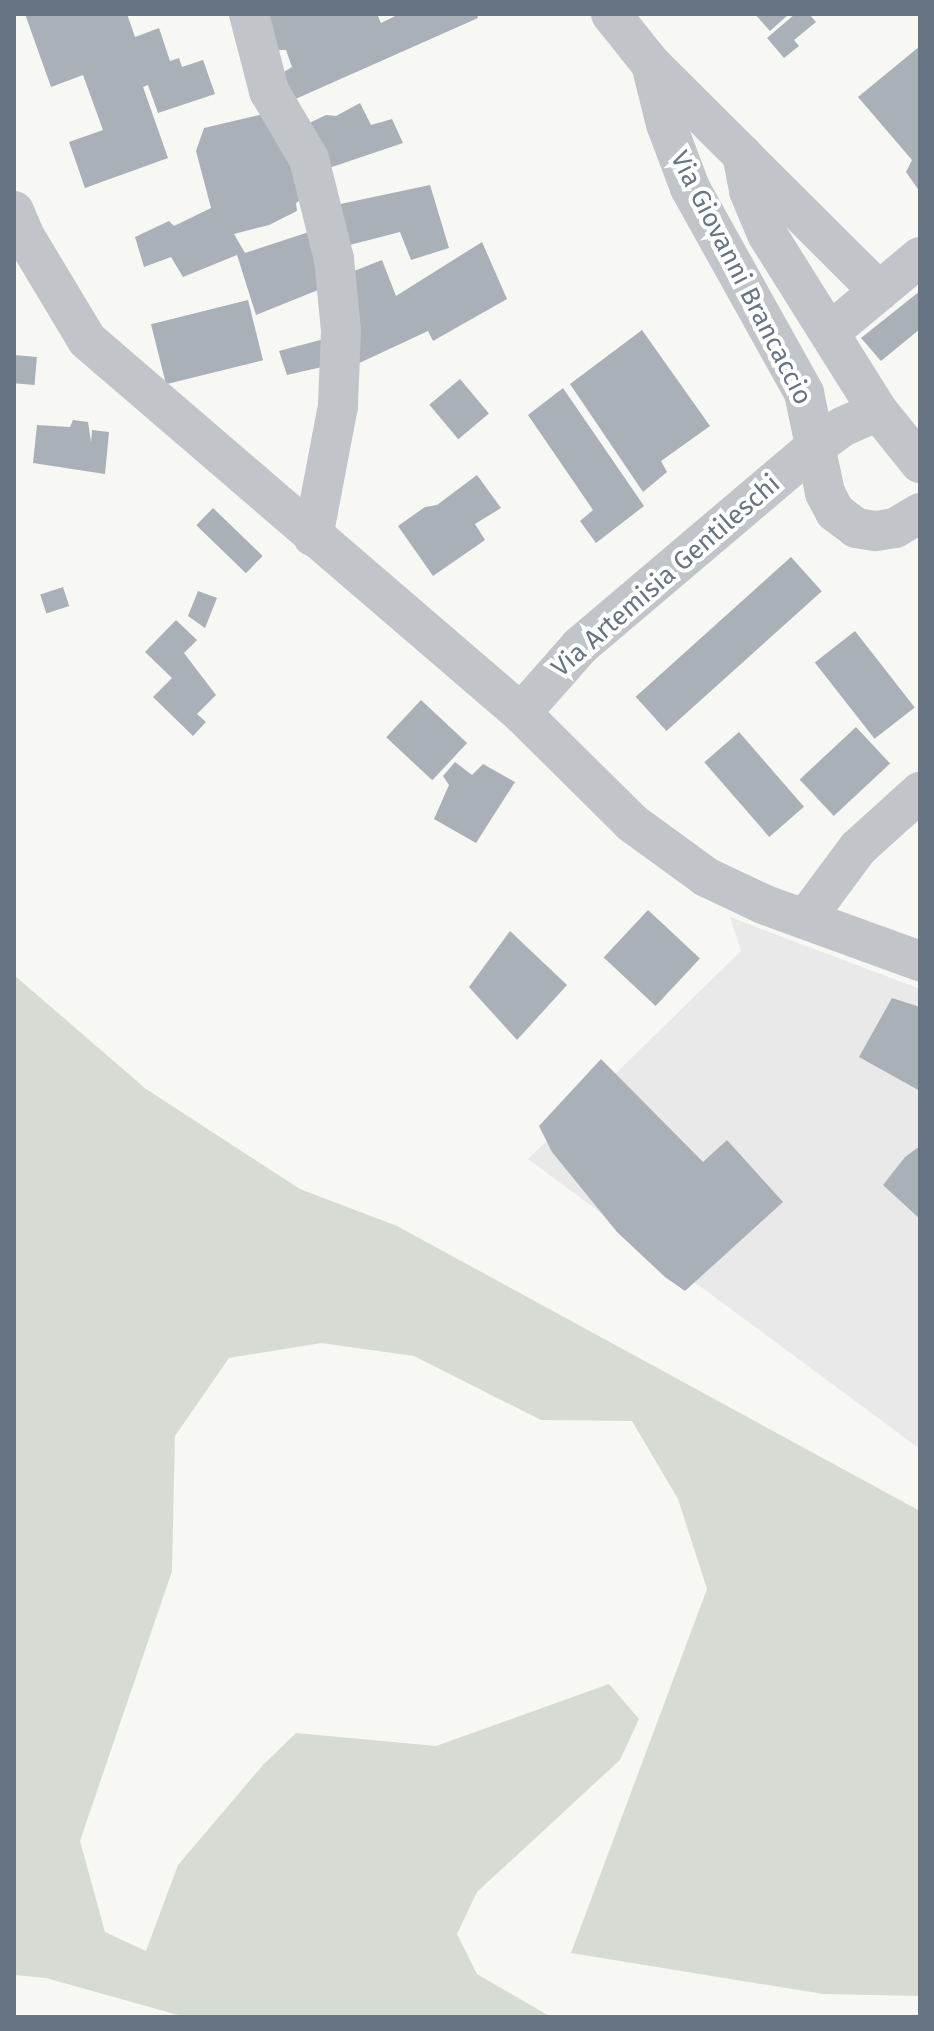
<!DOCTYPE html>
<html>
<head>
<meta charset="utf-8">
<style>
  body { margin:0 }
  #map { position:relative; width:934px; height:2031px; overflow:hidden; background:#f7f7f4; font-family:"Fira Sans",sans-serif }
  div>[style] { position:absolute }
  .built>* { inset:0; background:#e8e9e8 }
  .green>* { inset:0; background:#d6dcd4 }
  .building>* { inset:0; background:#aab0b7; transform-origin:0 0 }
  .minor>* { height:40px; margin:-20px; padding:0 20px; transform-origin:20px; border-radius:20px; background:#c1c4c8 }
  span { translate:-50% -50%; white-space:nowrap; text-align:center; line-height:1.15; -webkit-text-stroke:8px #fff; paint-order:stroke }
  .street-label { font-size:26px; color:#677484 }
  .frame { position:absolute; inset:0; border:16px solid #677484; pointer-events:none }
</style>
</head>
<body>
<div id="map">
  <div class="built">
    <i style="clip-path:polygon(730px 917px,920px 989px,920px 1449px,528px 1159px,741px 951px)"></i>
  </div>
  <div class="green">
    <i style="clip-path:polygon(14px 975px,146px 1089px,300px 1189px,397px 1226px,920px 1511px,920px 1996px,823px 1994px,571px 1953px,707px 1589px,678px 1499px,632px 1421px,541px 1420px,414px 1356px,321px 1343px,229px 1358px,175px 1436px,172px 1571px,80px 1841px,105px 1932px,146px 1951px,178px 1865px,263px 1765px,296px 1733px,436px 1746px,609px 1684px,639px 1719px,620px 1760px,477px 1892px,457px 1934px,477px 1974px,551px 2017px,185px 2017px,46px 1978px,14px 1975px)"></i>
  </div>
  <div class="building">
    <i style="clip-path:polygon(25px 14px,127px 14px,135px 37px,159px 28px,170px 61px,179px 58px,182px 67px,203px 60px,215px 94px,158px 113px,148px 85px,143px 87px,168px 158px,85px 188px,69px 142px,103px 130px,83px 75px,51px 87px)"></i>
    <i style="clip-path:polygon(258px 14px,377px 14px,381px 23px,399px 14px,477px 14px,478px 18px,291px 101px,276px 77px,292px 67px,286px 50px,269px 50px)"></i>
    <i style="clip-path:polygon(755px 14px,789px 14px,770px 31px)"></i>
    <i style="clip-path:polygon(795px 14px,809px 14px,816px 22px,794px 40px,799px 46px,784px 58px,767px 38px)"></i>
    <i style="clip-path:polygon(920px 46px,920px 192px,906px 172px,912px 160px,858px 97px)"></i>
    <i style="clip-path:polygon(360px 103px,371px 125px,392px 119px,403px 143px,323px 170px,301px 127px,326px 115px,336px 116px)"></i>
    <i style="clip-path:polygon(272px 112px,312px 191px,296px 203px,297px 211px,269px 225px,234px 234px,245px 253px,312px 231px,323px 288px,256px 315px,237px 255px,183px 277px,171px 257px,144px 267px,135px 237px,169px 221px,174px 226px,211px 208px,196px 151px,204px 128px)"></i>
    <i style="clip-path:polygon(430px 185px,449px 248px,411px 260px,400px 232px,342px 247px,331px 206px)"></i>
    <i style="clip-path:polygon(482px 242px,507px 299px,433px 341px,428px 331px,355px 365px,349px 273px,382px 260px,396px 296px)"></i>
    <i style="clip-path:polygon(920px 291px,920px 329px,881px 361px,861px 338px)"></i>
    <i style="left:248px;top:300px;width:62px;height:100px;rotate:76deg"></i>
    <i style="clip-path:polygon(642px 330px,710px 426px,661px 461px,667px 472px,643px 492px,570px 384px)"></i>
    <i style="clip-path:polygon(324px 339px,322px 367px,287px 375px,279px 351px)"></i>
    <i style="left:14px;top:355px;width:23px;height:28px;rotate:5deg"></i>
    <i style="left:460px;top:379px;width:45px;height:40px;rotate:50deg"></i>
    <i style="clip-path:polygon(563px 388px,644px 506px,596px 543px,580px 521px,593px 510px,528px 415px)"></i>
    <i style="clip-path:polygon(73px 420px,88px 422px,91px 442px,92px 430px,109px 432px,105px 474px,33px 463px,37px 425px,70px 427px)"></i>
    <i style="clip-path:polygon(477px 475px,501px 508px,475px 524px,485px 540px,433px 576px,398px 526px,425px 507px,437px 505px)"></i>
    <i style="left:213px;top:508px;width:69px;height:24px;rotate:44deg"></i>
    <i style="left:791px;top:557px;width:46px;height:209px;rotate:48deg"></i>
    <i style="left:63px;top:587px;width:20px;height:24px;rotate:72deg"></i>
    <i style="clip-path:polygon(198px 591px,217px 598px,205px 628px,188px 616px)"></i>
    <i style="clip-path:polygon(176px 620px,197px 640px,184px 653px,216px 695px,197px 714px,206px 722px,193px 736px,153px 697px,172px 678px,145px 652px)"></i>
    <i style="left:855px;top:631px;width:97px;height:51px;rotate:52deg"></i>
    <i style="left:421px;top:700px;width:63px;height:51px;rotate:43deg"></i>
    <i style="left:856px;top:727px;width:50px;height:77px;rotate:47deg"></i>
    <i style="left:739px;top:732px;width:99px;height:46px;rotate:49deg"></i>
    <i style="clip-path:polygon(455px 762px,472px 775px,483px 764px,515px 782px,476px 843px,434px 819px,449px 785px,443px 776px)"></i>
    <i style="left:648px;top:910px;width:71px;height:65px;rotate:43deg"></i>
    <i style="clip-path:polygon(510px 931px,567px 985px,517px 1040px,469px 987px)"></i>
    <i style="clip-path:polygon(892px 998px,920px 1007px,920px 1091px,859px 1057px)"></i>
    <i style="clip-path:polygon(601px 1059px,703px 1162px,727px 1140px,783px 1202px,685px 1291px,665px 1277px,617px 1232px,552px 1152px,539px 1126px)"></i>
    <i style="clip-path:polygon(920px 1146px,920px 1219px,883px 1185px,905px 1157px)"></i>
  </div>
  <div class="minor">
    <i style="left:249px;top:14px;width:80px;rotate:75.4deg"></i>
    <i style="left:269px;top:91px;width:79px;rotate:59.5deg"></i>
    <i style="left:309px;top:159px;width:103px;rotate:76deg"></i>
    <i style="left:334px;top:259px;width:71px;rotate:84.4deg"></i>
    <i style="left:341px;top:330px;width:76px;rotate:92.3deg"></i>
    <i style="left:338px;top:406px;width:133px;rotate:100.8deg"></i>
    <i style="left:611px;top:14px;width:64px;rotate:51.3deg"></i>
    <i style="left:651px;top:64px;width:322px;rotate:44.9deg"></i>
    <i style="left:651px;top:64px;width:62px;rotate:76deg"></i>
    <i style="left:666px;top:124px;width:68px;rotate:69.4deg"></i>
    <i style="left:690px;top:188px;width:235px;rotate:60.9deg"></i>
    <i style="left:804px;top:393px;width:102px;rotate:78.1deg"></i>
    <i style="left:825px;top:493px;width:21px;rotate:62deg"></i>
    <i style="left:835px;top:512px;width:26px;rotate:37deg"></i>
    <i style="left:856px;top:528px;width:20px;rotate:9deg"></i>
    <i style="left:876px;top:531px;width:19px;rotate:-9deg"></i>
    <i style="left:895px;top:528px;width:29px;rotate:-31deg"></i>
    <i style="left:742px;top:154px;width:38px;rotate:79deg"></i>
    <i style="left:749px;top:191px;width:47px;rotate:67.3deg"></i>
    <i style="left:767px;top:234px;width:209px;rotate:57.9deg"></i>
    <i style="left:878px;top:411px;width:67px;rotate:51.1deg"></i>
    <i style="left:14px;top:211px;width:26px;rotate:67deg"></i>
    <i style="left:24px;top:235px;width:122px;rotate:59deg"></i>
    <i style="left:87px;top:340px;width:572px;rotate:40.68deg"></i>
    <i style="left:521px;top:713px;width:156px;rotate:44.7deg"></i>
    <i style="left:632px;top:823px;width:92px;rotate:36.1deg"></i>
    <i style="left:706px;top:877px;width:63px;rotate:25.3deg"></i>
    <i style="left:763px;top:904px;width:167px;rotate:20deg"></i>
    <i style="left:830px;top:332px;width:117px;rotate:-39.8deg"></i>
    <i style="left:521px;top:713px;width:89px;rotate:-48.6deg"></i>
    <i style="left:580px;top:646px;width:309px;rotate:-40.3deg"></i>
    <i style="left:816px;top:446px;width:32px;rotate:-36deg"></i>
    <i style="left:842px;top:427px;width:39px;rotate:-24deg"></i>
    <i style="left:806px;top:918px;width:87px;rotate:-53.4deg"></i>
    <i style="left:858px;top:848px;width:84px;rotate:-42.1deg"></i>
  </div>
  <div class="street-label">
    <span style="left:741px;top:278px;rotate:63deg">Via Giovanni Brancaccio</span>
    <span style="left:666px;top:576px;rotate:-41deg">Via Artemisia Gentileschi</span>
  </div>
  <div class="frame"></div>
</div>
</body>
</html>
